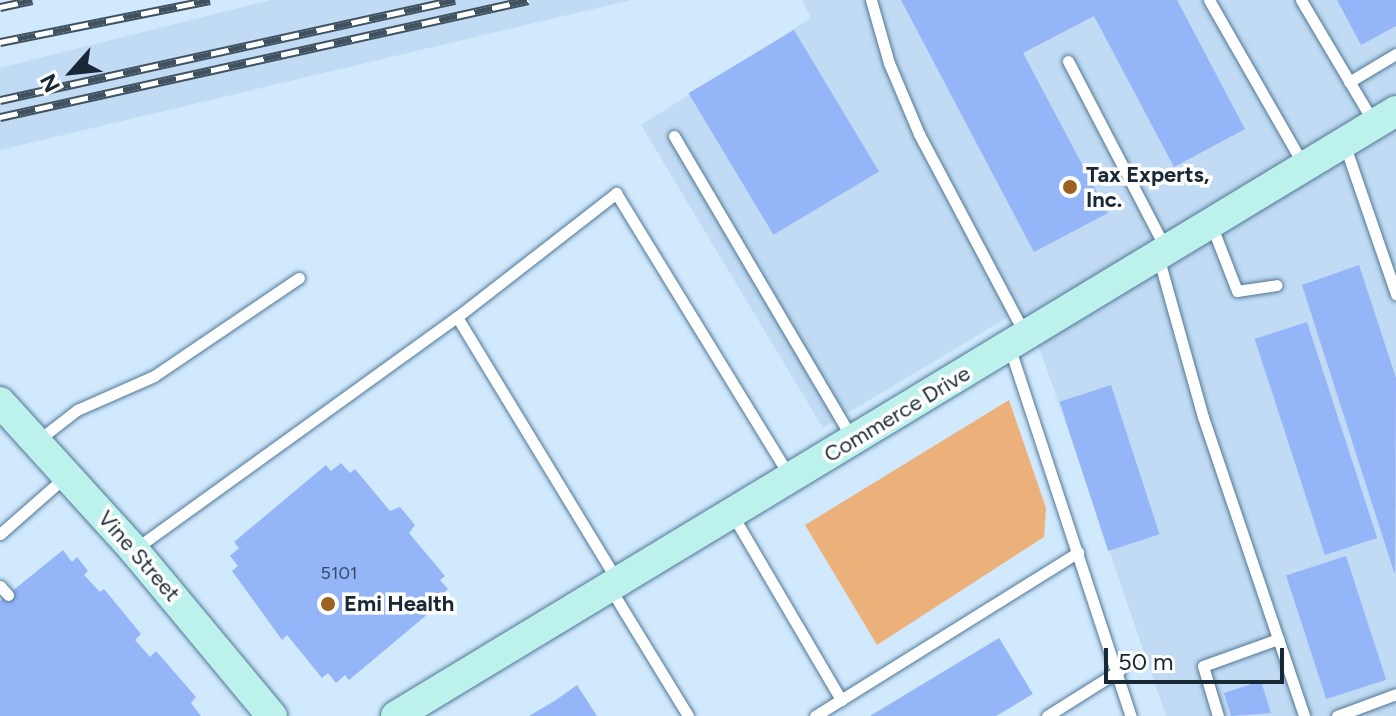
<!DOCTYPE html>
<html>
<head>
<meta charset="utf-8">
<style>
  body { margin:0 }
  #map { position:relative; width:1396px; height:716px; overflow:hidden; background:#d0e9fd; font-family:Figtree,sans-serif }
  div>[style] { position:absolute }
  .built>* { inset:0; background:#c0dbf3 }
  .green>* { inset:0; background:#ecb17b }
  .building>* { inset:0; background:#94b5f8; transform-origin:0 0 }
  .roads { filter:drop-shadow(0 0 2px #517796) drop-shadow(0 0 2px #517796) }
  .lane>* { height:11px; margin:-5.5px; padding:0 5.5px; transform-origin:5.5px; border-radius:5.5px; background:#fff }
  .secondary>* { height:30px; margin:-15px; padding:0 15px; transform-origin:15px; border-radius:15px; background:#bdf1ec }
  .rail>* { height:9px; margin-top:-4.5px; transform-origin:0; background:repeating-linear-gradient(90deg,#fff 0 18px,#405260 0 36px); box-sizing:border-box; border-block:2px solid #405260 }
  .dots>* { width:22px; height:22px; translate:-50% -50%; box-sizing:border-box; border:4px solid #fff; border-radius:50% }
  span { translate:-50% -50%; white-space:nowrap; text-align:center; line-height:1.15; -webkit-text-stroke:7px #fff; paint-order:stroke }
  .number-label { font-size:18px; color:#374b66 }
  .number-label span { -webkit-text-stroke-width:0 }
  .poi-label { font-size:22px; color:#182835; font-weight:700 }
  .left { translate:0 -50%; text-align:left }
  .street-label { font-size:22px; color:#182835 }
  .north { position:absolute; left:32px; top:32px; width:80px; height:80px; -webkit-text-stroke:6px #fff; paint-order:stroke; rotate:243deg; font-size:22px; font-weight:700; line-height:32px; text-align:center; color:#182835 }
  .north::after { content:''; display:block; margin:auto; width:28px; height:36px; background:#182835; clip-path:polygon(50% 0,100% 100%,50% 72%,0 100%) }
  .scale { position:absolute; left:1104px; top:648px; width:180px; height:36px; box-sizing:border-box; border:4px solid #182835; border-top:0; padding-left:10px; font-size:24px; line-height:28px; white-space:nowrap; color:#182835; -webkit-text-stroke:6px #fff; paint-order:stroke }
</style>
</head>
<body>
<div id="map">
  <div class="built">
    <i style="clip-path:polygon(271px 0,631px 0,0 150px,0 68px)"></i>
    <i style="clip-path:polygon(802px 0,1396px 0,1396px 716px,1166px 716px,1042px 355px,1018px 311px,823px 428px,641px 125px,811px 18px)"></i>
  </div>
  <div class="green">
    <i style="clip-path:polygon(1009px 400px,1046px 508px,1044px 537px,877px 645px,805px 525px)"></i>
  </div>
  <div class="building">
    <i style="clip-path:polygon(901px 0,1177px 0,1245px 129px,1174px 167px,1094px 16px,1023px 53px,1108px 213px,1034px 252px)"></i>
    <i style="clip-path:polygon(1337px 0,1396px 0,1396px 26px,1361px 45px)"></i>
    <i style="left:794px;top:30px;width:165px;height:123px;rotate:59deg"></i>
    <i style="clip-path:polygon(1359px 265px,1396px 378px,1395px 575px,1302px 285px)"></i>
    <i style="left:1307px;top:322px;width:227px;height:55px;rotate:72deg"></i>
    <i style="left:1111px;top:385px;width:157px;height:54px;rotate:72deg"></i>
    <i style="clip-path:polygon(341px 463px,350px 473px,355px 469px,390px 511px,400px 507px,415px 525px,409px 533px,445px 576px,440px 580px,448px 589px,437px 599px,441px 603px,349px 680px,345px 675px,336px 683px,328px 673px,322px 678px,287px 635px,282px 640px,232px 571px,238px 566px,230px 556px,239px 548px,234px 542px,326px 465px,331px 471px)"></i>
    <i style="clip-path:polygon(63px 550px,72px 562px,77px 557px,88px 571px,84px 575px,100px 592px,104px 589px,141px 634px,135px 640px,150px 657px,156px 651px,196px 697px,191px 703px,201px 716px,0 716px,0 601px)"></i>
    <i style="left:1346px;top:556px;width:130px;height:63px;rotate:72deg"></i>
    <i style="clip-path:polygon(999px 638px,1033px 694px,996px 716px,870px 716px)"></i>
    <i style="clip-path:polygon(1261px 681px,1271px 713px,1231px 716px,1224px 693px)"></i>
    <i style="clip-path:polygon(577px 685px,597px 716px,529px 716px,556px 700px)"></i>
  </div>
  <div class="roads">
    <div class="lane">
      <i style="left:871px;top:0;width:66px;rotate:74.1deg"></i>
      <i style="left:889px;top:63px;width:77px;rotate:67.1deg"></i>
      <i style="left:919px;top:134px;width:224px;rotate:62.1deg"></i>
      <i style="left:1209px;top:0;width:191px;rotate:60.2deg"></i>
      <i style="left:1301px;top:0;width:143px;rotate:59.3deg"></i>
      <i style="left:1068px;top:61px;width:212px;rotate:62.5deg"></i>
      <i style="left:1349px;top:82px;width:55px;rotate:-30.8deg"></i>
      <i style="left:674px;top:136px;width:349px;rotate:59.5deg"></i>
      <i style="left:1345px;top:146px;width:157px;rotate:71deg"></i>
      <i style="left:1211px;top:224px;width:72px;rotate:68.8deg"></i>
      <i style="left:1237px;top:291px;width:40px;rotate:-8.5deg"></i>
      <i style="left:1158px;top:256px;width:167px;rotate:74.4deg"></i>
      <i style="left:1203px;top:417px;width:316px;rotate:71.3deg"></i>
      <i style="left:457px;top:317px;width:202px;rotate:-37.9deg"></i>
      <i style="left:616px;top:193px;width:331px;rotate:58.5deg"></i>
      <i style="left:1010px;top:349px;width:386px;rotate:71.8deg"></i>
      <i style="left:37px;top:441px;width:51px;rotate:-37.8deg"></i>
      <i style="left:77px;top:410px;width:84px;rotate:-23.8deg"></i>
      <i style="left:154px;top:376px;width:175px;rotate:-34.1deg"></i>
      <i style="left:732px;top:514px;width:216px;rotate:59.6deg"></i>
      <i style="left:0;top:534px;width:88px;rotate:-41.3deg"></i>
      <i style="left:135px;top:549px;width:397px;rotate:-35.8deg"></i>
      <i style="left:457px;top:317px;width:310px;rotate:58.7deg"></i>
      <i style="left:0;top:586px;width:12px;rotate:48deg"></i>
      <i style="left:610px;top:588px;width:150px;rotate:58.6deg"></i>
      <i style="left:815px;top:716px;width:310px;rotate:-31.9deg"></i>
      <i style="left:1047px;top:716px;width:86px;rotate:-32.2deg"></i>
      <i style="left:1218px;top:716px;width:52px;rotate:-106.7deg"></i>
      <i style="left:1203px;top:666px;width:80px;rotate:-19.8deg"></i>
      <i style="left:1337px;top:716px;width:63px;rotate:-20.4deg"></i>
    </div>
    <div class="secondary">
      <i style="left:0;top:402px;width:200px;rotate:47.8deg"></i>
      <i style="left:134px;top:550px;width:216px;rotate:50.3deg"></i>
      <i style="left:396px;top:716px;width:1169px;rotate:-31.17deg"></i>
    </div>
  </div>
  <div class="rail">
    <i style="left:0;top:7px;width:33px;rotate:-12deg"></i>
    <i style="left:0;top:42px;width:214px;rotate:-11.3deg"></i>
    <i style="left:0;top:100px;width:466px;rotate:-12.4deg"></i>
    <i style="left:0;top:117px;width:541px;rotate:-12.49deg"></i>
  </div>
  <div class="dots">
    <i style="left:1070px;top:187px;background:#9c6222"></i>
    <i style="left:328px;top:604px;background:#9c6222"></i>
  </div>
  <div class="number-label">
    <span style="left:339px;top:573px">5101</span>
  </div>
  <div class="poi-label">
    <span class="left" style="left:1086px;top:187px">Tax Experts,<br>Inc.</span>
    <span class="left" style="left:344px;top:604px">Emi Health</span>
  </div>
  <div class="street-label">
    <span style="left:897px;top:414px;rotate:-31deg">Commerce Drive</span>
    <span style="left:139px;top:556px;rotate:49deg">Vine Street</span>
  </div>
  <div class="north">N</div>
  <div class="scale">50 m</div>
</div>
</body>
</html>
